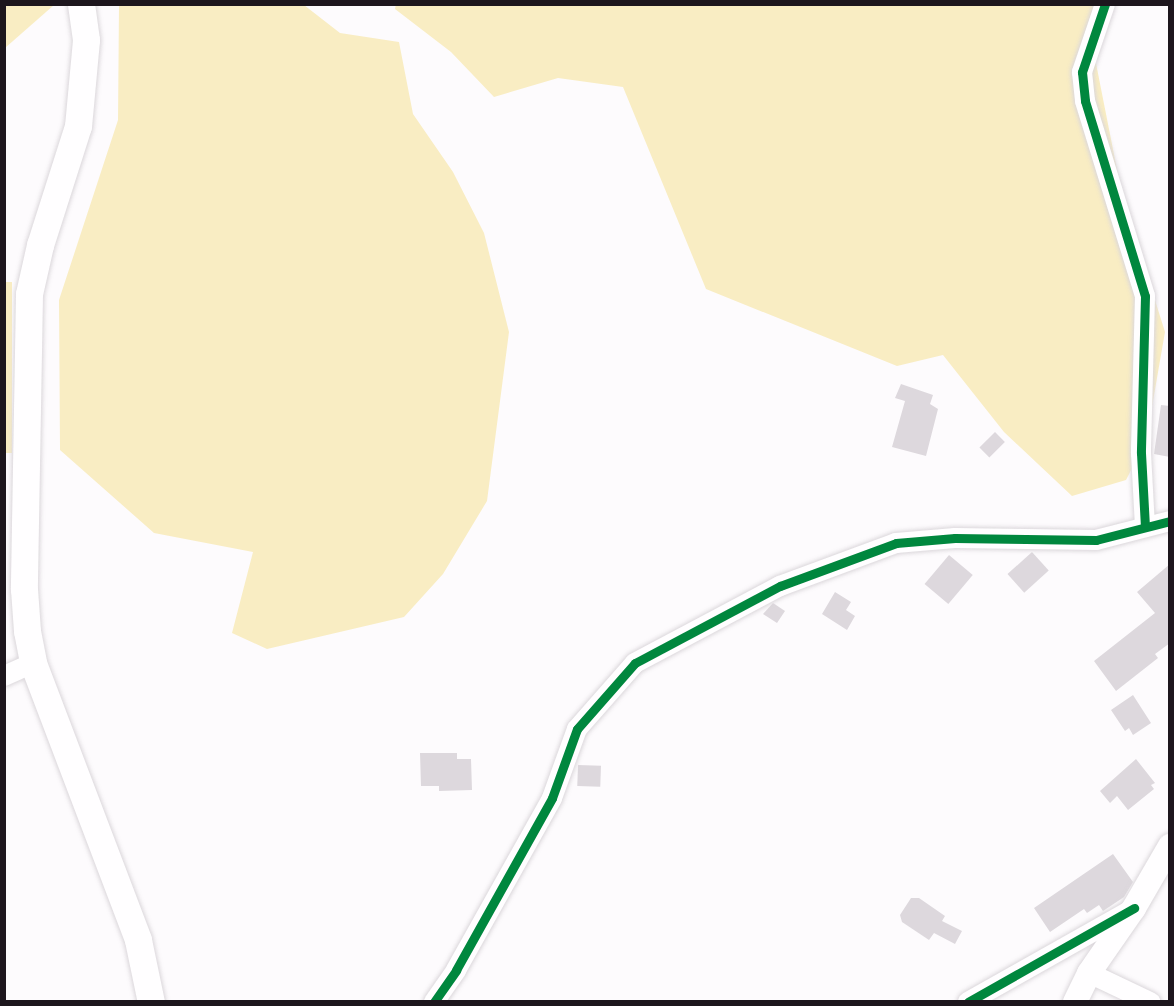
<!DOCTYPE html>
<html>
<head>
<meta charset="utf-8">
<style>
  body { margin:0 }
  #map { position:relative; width:1174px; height:1006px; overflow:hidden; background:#fdfbfd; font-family:"Work Sans",sans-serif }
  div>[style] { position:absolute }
  .green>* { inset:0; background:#f9edc3; transform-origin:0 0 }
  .building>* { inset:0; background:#ddd8dd; transform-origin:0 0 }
  .roads { filter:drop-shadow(0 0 2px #dbd7db) drop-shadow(0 0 2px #dbd7db) }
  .minor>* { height:20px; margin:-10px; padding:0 10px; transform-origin:10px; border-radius:10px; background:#fffeff }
  .tertiary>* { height:24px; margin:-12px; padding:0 12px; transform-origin:12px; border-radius:12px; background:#fffeff }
  .secondary>* { height:27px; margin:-13.5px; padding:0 13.5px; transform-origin:13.5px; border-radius:13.5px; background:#fffeff }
  .cycleway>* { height:9px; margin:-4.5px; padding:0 4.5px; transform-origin:4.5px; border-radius:4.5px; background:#00873e }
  span { translate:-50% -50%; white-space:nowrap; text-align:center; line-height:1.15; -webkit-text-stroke:6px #fff; paint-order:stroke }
  .frame { position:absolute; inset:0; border:6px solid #1d161d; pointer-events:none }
</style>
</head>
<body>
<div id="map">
  <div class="green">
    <i style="clip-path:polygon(5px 4px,54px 4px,54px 5px,5px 48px)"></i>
    <i style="clip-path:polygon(396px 4px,1097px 5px,1091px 38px,1122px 195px,1165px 332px,1146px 441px,1126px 480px,1072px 496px,1004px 432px,943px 355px,897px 366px,706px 289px,623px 87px,558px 78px,494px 97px,451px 52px,395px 9px)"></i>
    <i style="clip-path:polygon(119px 5px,304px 5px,340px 33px,399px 42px,413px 114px,453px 172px,484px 233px,509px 332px,487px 501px,443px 574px,404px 617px,267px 649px,232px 633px,253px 552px,154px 533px,60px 450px,59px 300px,118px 120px)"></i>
    <i style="left:12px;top:282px;width:171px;height:9px;rotate:90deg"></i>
  </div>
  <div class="building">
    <i style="clip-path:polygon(901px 384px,933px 395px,930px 404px,938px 409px,926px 456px,892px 447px,905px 401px,895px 398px)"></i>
    <i style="clip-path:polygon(1161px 405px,1170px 406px,1170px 457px,1154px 454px)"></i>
    <i style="left:995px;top:432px;width:14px;height:22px;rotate:45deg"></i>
    <i style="left:1032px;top:552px;width:25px;height:33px;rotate:48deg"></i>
    <i style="left:949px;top:555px;width:31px;height:38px;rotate:40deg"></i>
    <i style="clip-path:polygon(1170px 564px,1170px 643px,1155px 654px,1158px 658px,1116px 691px,1094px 661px,1155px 613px,1137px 592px)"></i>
    <i style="clip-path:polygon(835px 592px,851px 602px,846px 610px,855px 616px,847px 630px,822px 614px)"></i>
    <i style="clip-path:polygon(773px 603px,785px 611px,777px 623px,763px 614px)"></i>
    <i style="clip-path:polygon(1133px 695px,1151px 723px,1133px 735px,1129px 728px,1125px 731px,1111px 710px)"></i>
    <i style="clip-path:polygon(420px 753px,457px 753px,457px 759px,471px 759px,472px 790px,439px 791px,439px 786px,421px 786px)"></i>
    <i style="clip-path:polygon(1136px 759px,1155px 783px,1151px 785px,1154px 789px,1128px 810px,1117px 796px,1110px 803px,1100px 791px)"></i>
    <i style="left:578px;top:765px;width:23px;height:21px;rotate:2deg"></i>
    <i style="clip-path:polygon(1113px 854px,1133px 882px,1124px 897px,1103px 911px,1099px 905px,1087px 913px,1084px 909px,1050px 932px,1034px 908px)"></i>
    <i style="clip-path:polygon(911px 898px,919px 898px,945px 916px,942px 921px,962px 931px,955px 944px,934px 933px,929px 940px,902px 922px,900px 915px)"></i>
  </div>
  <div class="roads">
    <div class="minor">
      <i style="left:1105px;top:4px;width:72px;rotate:108.7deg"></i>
      <i style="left:1082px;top:72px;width:29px;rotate:84deg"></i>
      <i style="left:1085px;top:101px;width:204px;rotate:72.9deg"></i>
      <i style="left:1145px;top:296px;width:157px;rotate:91.5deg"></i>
      <i style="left:1141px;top:453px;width:74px;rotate:86.9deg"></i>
      <i style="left:4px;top:676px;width:32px;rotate:-24deg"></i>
      <i style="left:1089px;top:973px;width:68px;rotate:25.4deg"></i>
      <i style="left:434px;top:1002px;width:39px;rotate:-55deg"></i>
      <i style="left:456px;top:970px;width:197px;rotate:-60.8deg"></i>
      <i style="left:552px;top:798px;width:73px;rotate:-70.1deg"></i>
      <i style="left:577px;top:729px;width:88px;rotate:-48.7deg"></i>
      <i style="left:635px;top:663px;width:164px;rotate:-28deg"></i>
      <i style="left:780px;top:586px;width:124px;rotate:-20.3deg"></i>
      <i style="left:896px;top:543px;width:59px;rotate:-4.8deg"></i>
      <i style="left:955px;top:538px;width:141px;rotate:0.8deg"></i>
      <i style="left:1096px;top:540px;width:76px;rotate:-14.4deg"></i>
      <i style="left:968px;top:1002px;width:189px;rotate:-29.4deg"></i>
    </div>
    <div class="tertiary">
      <i style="left:1075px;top:1002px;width:32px;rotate:-64deg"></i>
      <i style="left:1089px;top:973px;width:79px;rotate:-55.3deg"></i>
      <i style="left:1134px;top:908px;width:72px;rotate:-59.9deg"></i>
    </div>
    <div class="secondary">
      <i style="left:81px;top:4px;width:36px;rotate:82deg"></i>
      <i style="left:86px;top:40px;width:86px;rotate:95.3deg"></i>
      <i style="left:78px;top:126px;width:125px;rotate:107.7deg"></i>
      <i style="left:40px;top:245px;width:50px;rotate:102.7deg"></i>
      <i style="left:29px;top:294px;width:295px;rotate:91deg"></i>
      <i style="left:24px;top:589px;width:42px;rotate:85.9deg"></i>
      <i style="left:27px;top:631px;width:33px;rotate:79deg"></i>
      <i style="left:33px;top:663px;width:296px;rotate:69.2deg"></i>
      <i style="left:138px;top:940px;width:63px;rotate:78.2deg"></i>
    </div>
  </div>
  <div class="cycleway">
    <i style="left:1105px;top:4px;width:72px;rotate:108.7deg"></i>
    <i style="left:1082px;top:72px;width:29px;rotate:84deg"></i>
    <i style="left:1085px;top:101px;width:204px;rotate:72.9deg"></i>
    <i style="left:1145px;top:296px;width:157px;rotate:91.5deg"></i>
    <i style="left:1141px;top:453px;width:74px;rotate:86.9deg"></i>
    <i style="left:434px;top:1002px;width:39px;rotate:-55deg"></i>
    <i style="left:456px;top:970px;width:197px;rotate:-60.8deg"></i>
    <i style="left:552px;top:798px;width:73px;rotate:-70.1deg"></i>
    <i style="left:577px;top:729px;width:88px;rotate:-48.7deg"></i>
    <i style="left:635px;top:663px;width:164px;rotate:-28deg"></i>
    <i style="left:780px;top:586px;width:124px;rotate:-20.3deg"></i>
    <i style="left:896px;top:543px;width:59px;rotate:-4.8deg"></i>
    <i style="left:955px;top:538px;width:141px;rotate:0.8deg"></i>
    <i style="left:1096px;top:540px;width:76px;rotate:-14.4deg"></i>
    <i style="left:968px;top:1002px;width:191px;rotate:-29.5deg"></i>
  </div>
  <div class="frame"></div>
</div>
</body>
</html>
